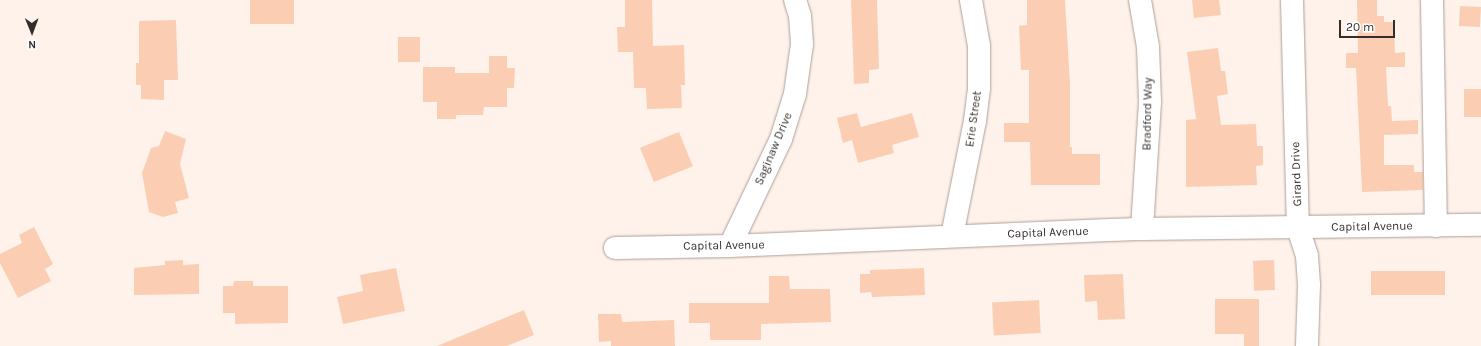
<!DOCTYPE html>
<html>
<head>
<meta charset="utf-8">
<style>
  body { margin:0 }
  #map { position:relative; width:1481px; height:346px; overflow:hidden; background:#fef2eb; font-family:Karla,sans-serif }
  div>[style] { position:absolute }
  .building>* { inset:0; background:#fbceb3; transform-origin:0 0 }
  .roads { filter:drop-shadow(0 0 1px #ac9f97) drop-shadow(0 0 1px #ac9f97) }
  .minor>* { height:22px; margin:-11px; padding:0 11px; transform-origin:11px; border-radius:11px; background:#fff }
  span { translate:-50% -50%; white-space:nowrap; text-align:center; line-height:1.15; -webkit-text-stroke:3px #fff; paint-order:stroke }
  .street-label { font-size:12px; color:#342e2b }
  .north { position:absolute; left:12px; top:12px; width:40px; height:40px; -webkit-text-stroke:3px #fff; paint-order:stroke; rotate:179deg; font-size:11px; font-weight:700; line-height:16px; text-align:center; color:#342e2b }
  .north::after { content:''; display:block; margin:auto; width:14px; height:18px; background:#342e2b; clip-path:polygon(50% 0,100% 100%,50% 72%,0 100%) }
  .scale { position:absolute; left:1339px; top:20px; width:56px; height:18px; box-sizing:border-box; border:2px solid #342e2b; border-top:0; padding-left:5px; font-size:12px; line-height:14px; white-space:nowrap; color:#342e2b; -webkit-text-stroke:3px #fff; paint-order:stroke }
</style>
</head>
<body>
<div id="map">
  <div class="building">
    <i style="left:250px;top:0;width:44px;height:24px"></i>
    <i style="clip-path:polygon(625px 0,652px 0,653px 46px,684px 45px,685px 85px,681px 85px,682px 108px,647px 109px,646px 88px,634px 88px,633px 52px,618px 52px,617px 27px,625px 27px)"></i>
    <i style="clip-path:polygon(851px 0,877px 0,879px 69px,869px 70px,869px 83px,854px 84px)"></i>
    <i style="clip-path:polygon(1027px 0,1065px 0,1070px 84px,1070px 147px,1072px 147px,1072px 154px,1100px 154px,1100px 185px,1031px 185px,1030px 142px,1004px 142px,1004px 123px,1029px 123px,1029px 70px,1021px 70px,1019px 26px,1027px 25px)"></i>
    <i style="clip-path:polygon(1192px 0,1219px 0,1221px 15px,1194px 18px)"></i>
    <i style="clip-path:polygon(1357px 0,1377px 0,1377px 16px,1384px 16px,1384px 22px,1394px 22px,1395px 53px,1405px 52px,1405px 67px,1386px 67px,1388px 106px,1391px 106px,1392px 121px,1418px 120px,1418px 134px,1384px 135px,1384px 165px,1414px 165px,1414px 172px,1423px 172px,1423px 190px,1362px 192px,1356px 68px,1346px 68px,1346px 53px,1358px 53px)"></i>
    <i style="left:1460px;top:6px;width:21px;height:20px;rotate:3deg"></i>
    <i style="clip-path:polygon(176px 20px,178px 80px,164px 80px,164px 100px,141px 99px,141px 85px,136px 85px,136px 63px,139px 63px,139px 21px)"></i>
    <i style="left:398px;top:37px;width:22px;height:25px"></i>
    <i style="clip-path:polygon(1218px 48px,1221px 71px,1225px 71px,1228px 94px,1217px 96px,1221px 125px,1256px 124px,1257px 146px,1263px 146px,1263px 165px,1256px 166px,1257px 185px,1186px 187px,1186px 120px,1196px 119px,1187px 52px)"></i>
    <i style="clip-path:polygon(489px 56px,507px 56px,507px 68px,515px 68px,514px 88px,507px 88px,507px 107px,484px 107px,483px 115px,456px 115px,456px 119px,437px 119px,437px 102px,423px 102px,423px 67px,455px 67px,455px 73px,489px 73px)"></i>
    <i style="left:1464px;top:89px;width:17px;height:28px"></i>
    <i style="clip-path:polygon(857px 113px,861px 127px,912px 113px,919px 137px,892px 145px,894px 153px,858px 163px,852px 140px,843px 143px,837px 118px)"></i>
    <i style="clip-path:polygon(165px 131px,186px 139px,180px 164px,189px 198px,175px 202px,178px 213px,163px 217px,149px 212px,142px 173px,151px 148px,159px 146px)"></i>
    <i style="left:679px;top:132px;width:37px;height:42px;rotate:68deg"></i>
    <i style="clip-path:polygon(34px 227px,53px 264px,45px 269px,51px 281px,18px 298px,0 263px,0 254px,22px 243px,19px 235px)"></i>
    <i style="clip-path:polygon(183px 260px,183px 265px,199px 264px,199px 294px,134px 295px,134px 268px,165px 265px,165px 261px)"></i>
    <i style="left:1274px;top:260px;width:30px;height:21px;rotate:88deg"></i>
    <i style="clip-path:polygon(396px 268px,405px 311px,343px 324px,337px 297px,363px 291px,360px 275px)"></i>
    <i style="clip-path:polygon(924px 268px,925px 295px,872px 297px,871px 292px,860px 293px,860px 274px,870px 274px,870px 270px)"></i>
    <i style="left:1445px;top:271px;width:24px;height:74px;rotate:90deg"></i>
    <i style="clip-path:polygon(1123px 274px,1125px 319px,1098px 320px,1097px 301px,1085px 302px,1084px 275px)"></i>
    <i style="clip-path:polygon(769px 276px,789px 276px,790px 289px,830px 289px,831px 322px,761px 324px,761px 340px,710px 340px,710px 323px,689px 323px,689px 303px,769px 303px)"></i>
    <i style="clip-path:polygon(234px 281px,253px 281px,253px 286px,288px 286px,288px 323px,235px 324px,235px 313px,223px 313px,223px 286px,233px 286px)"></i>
    <i style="clip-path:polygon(1215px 299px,1259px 299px,1259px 346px,1244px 346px,1244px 334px,1215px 334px)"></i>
    <i style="left:1039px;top:300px;width:33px;height:47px;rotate:87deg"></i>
    <i style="clip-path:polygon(524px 310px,534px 335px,507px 346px,437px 346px)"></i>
    <i style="clip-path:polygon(598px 314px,621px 314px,622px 322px,674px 320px,675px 346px,611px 346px,611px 341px,599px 342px)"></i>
  </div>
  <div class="roads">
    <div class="minor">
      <i style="left:1140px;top:0;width:48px;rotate:80.3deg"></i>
      <i style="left:1148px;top:47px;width:55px;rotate:87.9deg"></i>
      <i style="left:1150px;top:102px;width:127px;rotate:93.6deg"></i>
      <i style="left:1292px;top:0;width:228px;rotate:88.5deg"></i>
      <i style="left:1298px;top:228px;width:29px;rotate:72deg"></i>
      <i style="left:1307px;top:256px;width:29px;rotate:86deg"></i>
      <i style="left:1309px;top:285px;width:61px;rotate:91.9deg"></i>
      <i style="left:1432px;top:0;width:226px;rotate:89deg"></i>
      <i style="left:952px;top:236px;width:117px;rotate:-78.7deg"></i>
      <i style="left:975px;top:121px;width:33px;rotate:-83deg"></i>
      <i style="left:979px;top:88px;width:42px;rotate:-90deg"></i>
      <i style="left:979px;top:46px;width:47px;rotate:-99.9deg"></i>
      <i style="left:730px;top:246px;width:119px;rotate:-64.5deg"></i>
      <i style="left:781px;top:139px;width:47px;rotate:-72.7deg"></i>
      <i style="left:795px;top:94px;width:50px;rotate:-82deg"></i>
      <i style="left:802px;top:44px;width:28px;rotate:-94deg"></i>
      <i style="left:800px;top:16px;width:17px;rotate:-107deg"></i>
      <i style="left:615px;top:248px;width:115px;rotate:-1deg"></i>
      <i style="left:730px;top:246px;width:412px;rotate:-2.4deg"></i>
      <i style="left:1142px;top:229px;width:339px;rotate:-0.7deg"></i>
    </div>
  </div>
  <div class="street-label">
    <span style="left:1148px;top:114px;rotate:-89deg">Bradford Way</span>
    <span style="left:974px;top:119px;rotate:-82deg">Erie Street</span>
    <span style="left:774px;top:149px;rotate:-67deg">Saginaw Drive</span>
    <span style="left:1297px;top:174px;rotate:-92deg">Girard Drive</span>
    <span style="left:1372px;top:227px;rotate:-1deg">Capital Avenue</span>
    <span style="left:1048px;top:233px;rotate:-2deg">Capital Avenue</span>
    <span style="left:724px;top:246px;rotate:-1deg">Capital Avenue</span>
  </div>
  <div class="north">N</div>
  <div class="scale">20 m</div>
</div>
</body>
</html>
